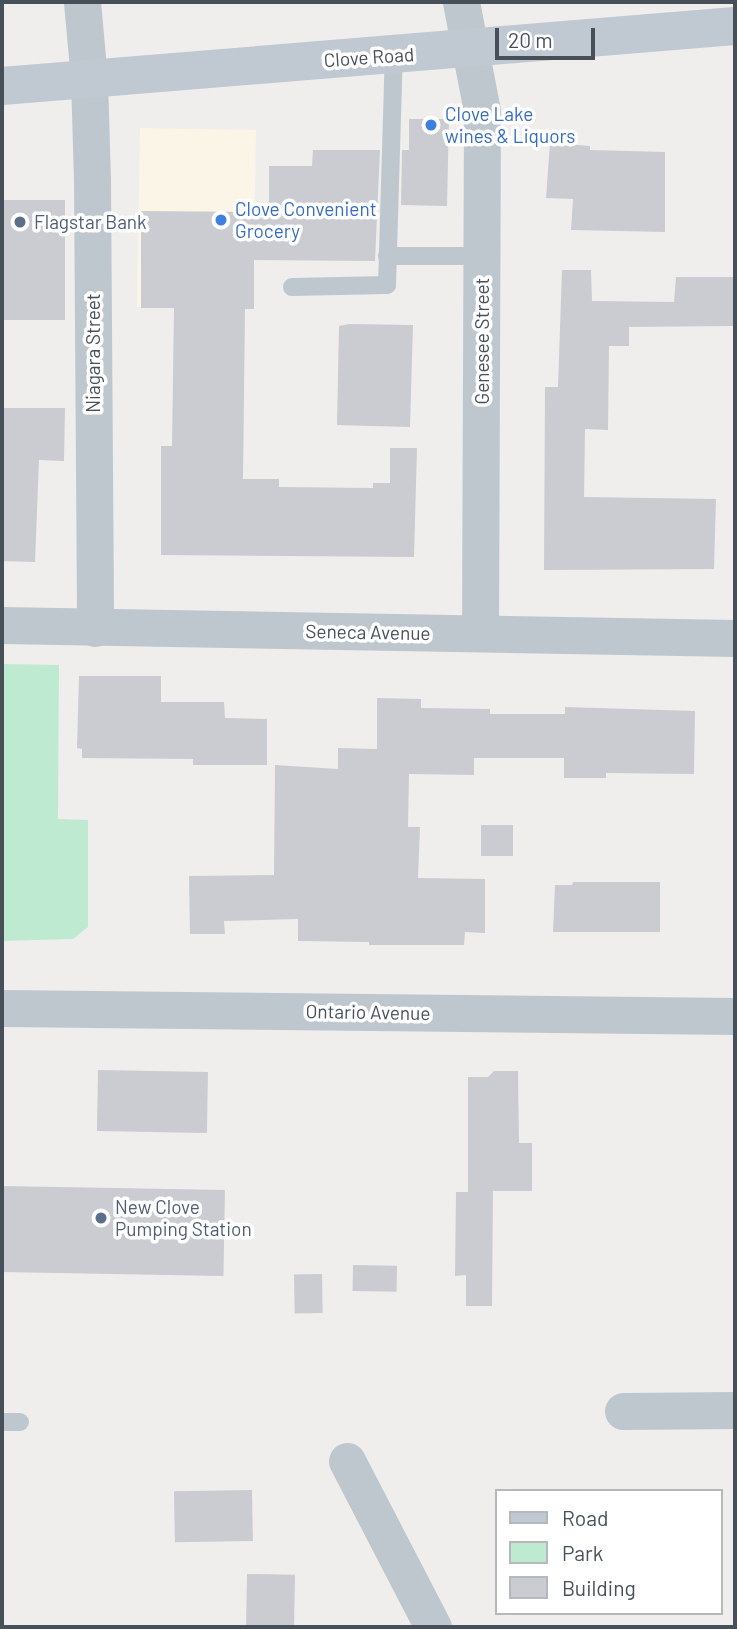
<!DOCTYPE html>
<html>
<head>
<meta charset="utf-8">
<style>
  body { margin:0 }
  #map { position:relative; width:737px; height:1629px; overflow:hidden; background:#f0eded; font-family:Barlow,sans-serif }
  div>[style] { position:absolute }
  .commercial>* { inset:0; background:#faf5e7; transform-origin:0 0 }
  .green>* { inset:0; background:#bfead2 }
  .building>* { inset:0; background:#caccd1; transform-origin:0 0 }
  .lane>* { height:18px; margin:-9px; padding:0 9px; transform-origin:9px; border-radius:9px; background:#bfc7ce }
  .street>* { height:37px; margin:-18.5px; padding:0 18.5px; transform-origin:18.5px; border-radius:18.5px; background:#bfc7ce }
  .secondary>* { height:38px; margin:-19px; padding:0 19px; transform-origin:19px; border-radius:19px; background:#c0c8d2 }
  .dots>* { width:19px; height:19px; translate:-50% -50%; box-sizing:border-box; border:4px solid #fff; border-radius:50% }
  span { translate:-50% -50%; white-space:nowrap; text-align:center; line-height:1.15; -webkit-text-stroke:7px #fff; paint-order:stroke }
  .street-label { font-size:19px; color:#475059 }
  .shop-label { font-size:19px; color:#366cbe }
  .left { translate:0 -50%; text-align:left }
  .service-label { font-size:19px; color:#4e5e75 }
  .frame { position:absolute; inset:0; border:4px solid #475059; pointer-events:none }
  .legend { position:absolute; left:495px; top:1489px; width:228px; height:126px; box-sizing:border-box; background:#fff; border:2px solid #b5b9bd; margin:0; padding:9px 12px; list-style:none; font-size:21px; color:#475059 }
  .legend li { display:flex; align-items:center; gap:14px; height:35px }
  .legend b { width:35px; border:2px solid #b5b9bd }
  .scale { position:absolute; left:495px; top:28px; width:100px; height:32px; box-sizing:border-box; border:4px solid #475059; border-top:0; padding-left:9px; font-size:21px; line-height:24px; white-space:nowrap; color:#475059; -webkit-text-stroke:5px #fff; paint-order:stroke }
</style>
</head>
<body>
<div id="map">
  <div class="commercial">
    <i style="left:256px;top:130px;width:179px;height:116px;rotate:91deg"></i>
  </div>
  <div class="green">
    <i style="clip-path:polygon(2px 664px,59px 665px,58px 819px,88px 820px,88px 927px,73px 939px,2px 941px)"></i>
  </div>
  <div class="building">
    <i style="clip-path:polygon(409px 119px,449px 119px,447px 206px,401px 205px,402px 150px,409px 150px)"></i>
    <i style="clip-path:polygon(550px 143px,590px 146px,590px 150px,665px 152px,665px 232px,571px 230px,573px 199px,546px 198px)"></i>
    <i style="clip-path:polygon(313px 150px,380px 150px,375px 261px,254px 260px,254px 309px,245px 309px,243px 479px,279px 479px,279px 487px,373px 488px,373px 483px,390px 483px,390px 448px,417px 448px,414px 557px,161px 555px,161px 446px,172px 446px,174px 308px,141px 308px,141px 211px,269px 212px,269px 166px,312px 166px)"></i>
    <i style="left:2px;top:200px;width:63px;height:120px"></i>
    <i style="clip-path:polygon(562px 270px,591px 270px,592px 301px,674px 302px,676px 277px,735px 277px,735px 326px,629px 327px,629px 346px,609px 346px,608px 430px,585px 429px,584px 497px,716px 499px,714px 569px,544px 570px,545px 387px,558px 387px)"></i>
    <i style="clip-path:polygon(349px 324px,413px 325px,410px 427px,337px 425px,339px 326px)"></i>
    <i style="clip-path:polygon(2px 408px,65px 408px,64px 461px,39px 460px,35px 562px,2px 561px)"></i>
    <i style="clip-path:polygon(79px 676px,161px 676px,161px 702px,224px 702px,225px 718px,267px 719px,267px 765px,193px 765px,193px 759px,82px 758px,82px 749px,77px 748px)"></i>
    <i style="clip-path:polygon(377px 698px,421px 699px,421px 708px,490px 709px,490px 714px,565px 714px,565px 707px,695px 711px,694px 774px,606px 773px,606px 778px,564px 778px,564px 758px,474px 758px,474px 775px,409px 774px,408px 827px,420px 827px,418px 878px,485px 879px,485px 933px,465px 932px,464px 945px,369px 945px,369px 942px,298px 941px,298px 919px,224px 921px,225px 934px,190px 934px,189px 876px,274px 875px,275px 765px,338px 769px,338px 748px,377px 749px)"></i>
    <i style="left:481px;top:825px;width:32px;height:31px"></i>
    <i style="clip-path:polygon(573px 882px,660px 882px,660px 932px,553px 932px,555px 885px,572px 885px)"></i>
    <i style="left:98px;top:1070px;width:110px;height:61px;rotate:1deg"></i>
    <i style="clip-path:polygon(494px 1071px,518px 1071px,519px 1143px,532px 1143px,532px 1191px,493px 1191px,492px 1306px,466px 1306px,466px 1275px,455px 1276px,456px 1192px,468px 1192px,468px 1077px,488px 1077px)"></i>
    <i style="left:2px;top:1186px;width:223px;height:86px;rotate:1deg"></i>
    <i style="left:353px;top:1265px;width:44px;height:26px;rotate:1deg"></i>
    <i style="left:322px;top:1274px;width:39px;height:28px;rotate:89deg"></i>
    <i style="left:252px;top:1490px;width:51px;height:78px;rotate:89deg"></i>
    <i style="left:247px;top:1574px;width:48px;height:53px;rotate:1deg"></i>
  </div>
  <div class="lane">
    <i style="left:387px;top:256px;width:95px"></i>
    <i style="left:292px;top:287px;width:95px;rotate:-1.2deg"></i>
    <i style="left:387px;top:285px;width:230px;rotate:-88.3deg"></i>
    <i style="left:2px;top:1422px;width:18px"></i>
  </div>
  <div class="street">
    <i style="left:82px;top:2px;width:77px;rotate:84.8deg"></i>
    <i style="left:89px;top:79px;width:102px;rotate:88.3deg"></i>
    <i style="left:92px;top:181px;width:447px;rotate:89.6deg"></i>
    <i style="left:461px;top:2px;width:111px;rotate:79.1deg"></i>
    <i style="left:482px;top:111px;width:522px;rotate:90.22deg"></i>
    <i style="left:2px;top:625px;width:733px;rotate:1.02deg"></i>
    <i style="left:2px;top:1008px;width:733px;rotate:0.63deg"></i>
    <i style="left:623px;top:1411px;width:112px;rotate:-0.5deg"></i>
    <i style="left:347px;top:1461px;width:187px;rotate:62.6deg"></i>
  </div>
  <div class="secondary">
    <i style="left:2px;top:86px;width:735px;rotate:-4.68deg"></i>
  </div>
  <div class="dots">
    <i style="left:431px;top:125px;background:#3f7fe0"></i>
    <i style="left:221px;top:220px;background:#3f7fe0"></i>
    <i style="left:20px;top:222px;background:#5c6f8a"></i>
    <i style="left:101px;top:1218px;background:#5c6f8a"></i>
  </div>
  <div class="street-label">
    <span style="left:369px;top:57px;rotate:-4deg">Clove Road</span>
    <span style="left:482px;top:341px;rotate:-90deg">Genesee Street</span>
    <span style="left:93px;top:353px;rotate:-90deg">Niagara Street</span>
    <span style="left:368px;top:632px;rotate:1deg">Seneca Avenue</span>
    <span style="left:368px;top:1012px;rotate:1deg">Ontario Avenue</span>
  </div>
  <div class="shop-label">
    <span class="left" style="left:445px;top:125px">Clove Lake<br>wines &amp; Liquors</span>
    <span class="left" style="left:235px;top:220px">Clove Convenient<br>Grocery</span>
  </div>
  <div class="service-label">
    <span class="left" style="left:34px;top:222px">Flagstar Bank</span>
    <span class="left" style="left:115px;top:1218px">New Clove<br>Pumping Station</span>
  </div>
  <div class="frame"></div>
  <ul class="legend">
  <li><b style="height:9px;background:#c0c8d2"></b>Road</li>
  <li><b style="height:19px;background:#bfead2"></b>Park</li>
  <li><b style="height:19px;background:#caccd1"></b>Building</li>
  </ul>
  <div class="scale">20 m</div>
</div>
</body>
</html>
